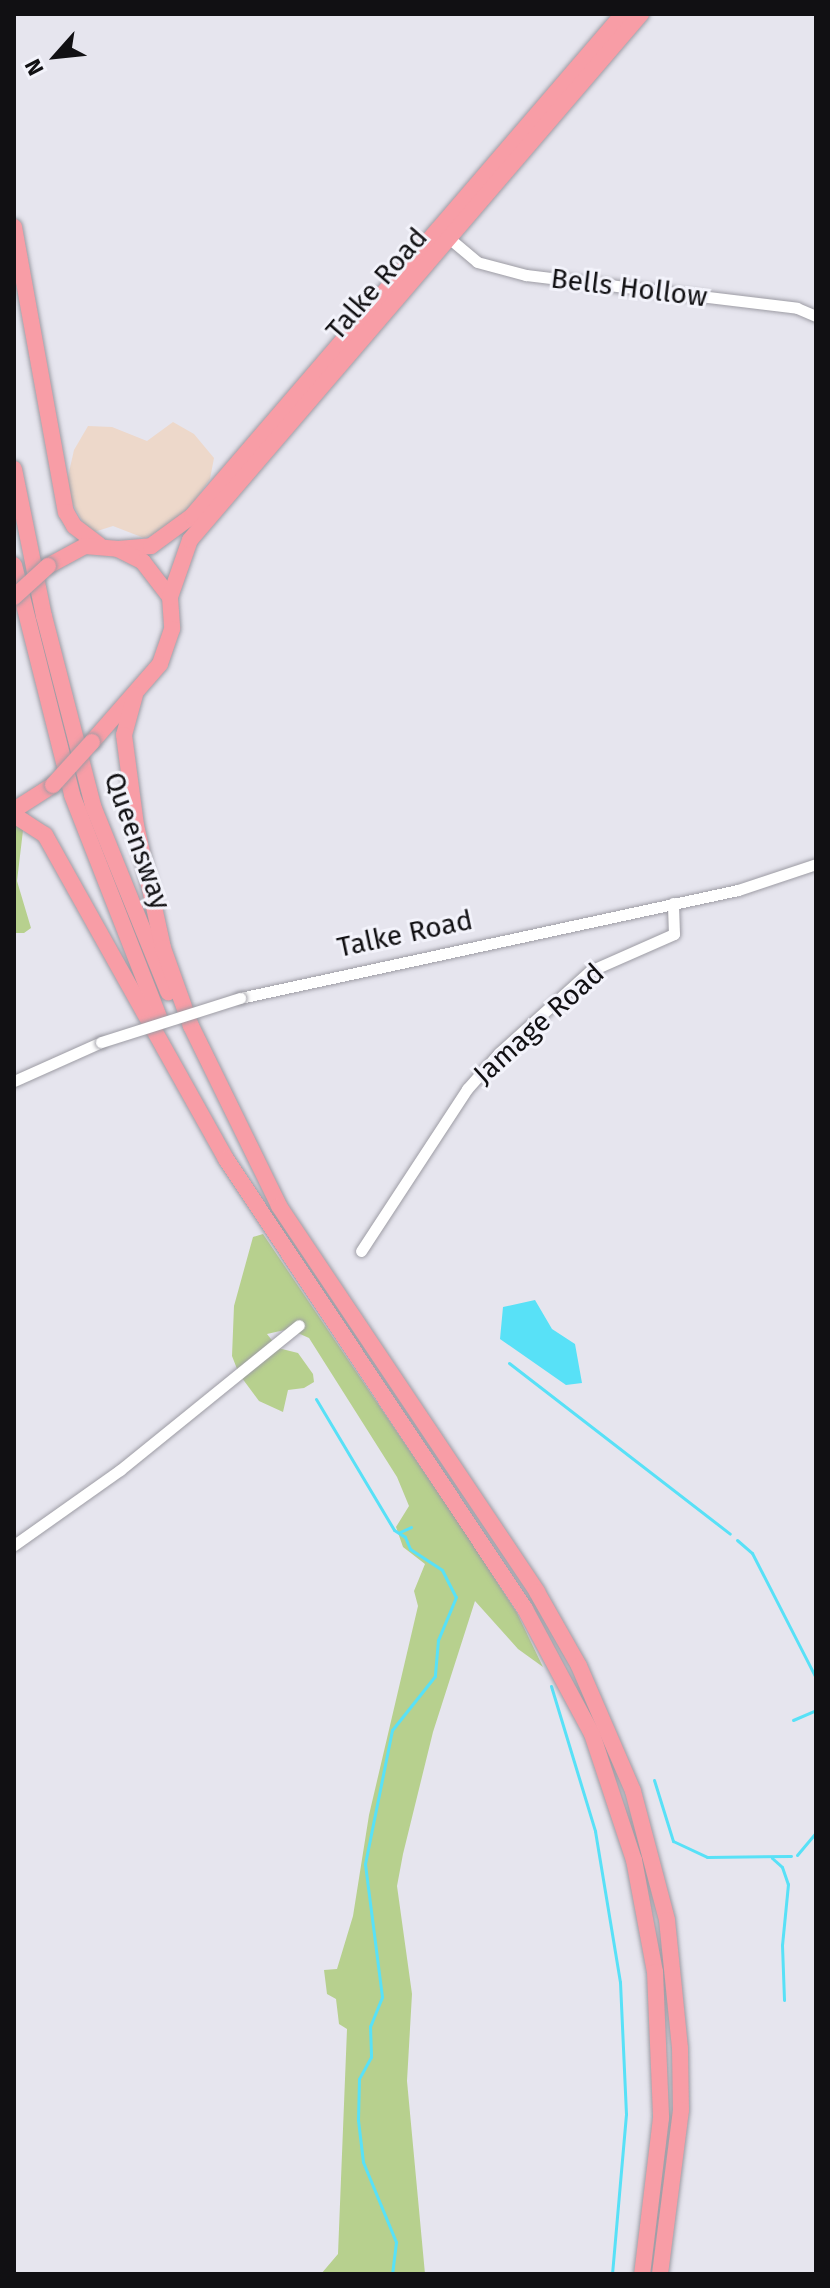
<!DOCTYPE html>
<html>
<head>
<meta charset="utf-8">
<style>
  body { margin:0 }
  #map { position:relative; width:830px; height:2288px; overflow:hidden; background:#e6e5ee; font-family:"Fira Sans",sans-serif }
  div>[style] { position:absolute }
  .commercial>* { inset:0; background:#edd8ca }
  .green>* { inset:0; background:#b7d08e }
  .water>* { inset:0; background:#58e1f7 }
  .stream>* { height:3px; margin:-1.5px; padding:0 1.5px; transform-origin:1.5px; border-radius:1.5px; background:#58e1f7 }
  .roads { filter:drop-shadow(0 0 2px #9d9ca4) drop-shadow(0 0 2px #9d9ca4) }
  .minor>* { height:11px; margin:-5.5px; padding:0 5.5px; transform-origin:5.5px; border-radius:5.5px; background:#fff }
  .highway>* { height:16px; margin:-8px; padding:0 8px; transform-origin:8px; border-radius:8px; background:#f89da6 }
  .bridges { filter:drop-shadow(0 0 2px #9d9ca4) drop-shadow(0 0 2px #9d9ca4) }
  .minor-bridge>* { height:11px; margin:-5.5px; padding:0 5.5px; transform-origin:5.5px; border-radius:5.5px; background:#fff }
  .highway-bridge>* { height:16px; margin:-8px; padding:0 8px; transform-origin:8px; border-radius:8px; background:#f89da6 }
  span { translate:-50% -50%; white-space:nowrap; text-align:center; line-height:1.15; -webkit-text-stroke:6px #f3f3fb; paint-order:stroke }
  .street-label { font-size:28px; color:#111013 }
  .frame { position:absolute; inset:0; border:16px solid #111013; pointer-events:none }
  .north { position:absolute; left:16px; top:16px; width:80px; height:80px; -webkit-text-stroke:6px #f3f3fb; paint-order:stroke; rotate:243deg; font-size:22px; font-weight:700; line-height:32px; text-align:center; color:#111013 }
  .north::after { content:''; display:block; margin:auto; width:28px; height:36px; background:#111013; clip-path:polygon(50% 0,100% 100%,50% 72%,0 100%) }
</style>
</head>
<body>
<div id="map">
  <div class="commercial">
    <i style="clip-path:polygon(173px 422px,194px 434px,214px 458px,210px 479px,194px 502px,169px 528px,144px 538px,113px 526px,94px 532px,84px 524px,65px 490px,74px 450px,88px 426px,112px 427px,147px 441px)"></i>
  </div>
  <div class="green">
    <i style="clip-path:polygon(14px 820px,24px 822px,17px 881px,31px 928px,24px 933px,14px 933px)"></i>
    <i style="clip-path:polygon(263px 1234px,466px 1534px,517px 1613px,543px 1667px,518px 1649px,475px 1601px,433px 1732px,403px 1854px,397px 1886px,412px 1994px,407px 2081px,425px 2274px,321px 2274px,338px 2254px,347px 2029px,339px 2024px,336px 1999px,327px 1994px,324px 1970px,337px 1969px,353px 1916px,369px 1815px,418px 1606px,414px 1591px,425px 1564px,403px 1547px,396px 1527px,409px 1506px,397px 1477px,309px 1338px,289px 1329px,267px 1334px,278px 1348px,298px 1353px,313px 1374px,314px 1382px,304px 1388px,288px 1390px,283px 1412px,259px 1401px,239px 1374px,232px 1356px,234px 1306px,253px 1237px)"></i>
  </div>
  <div class="water">
    <i style="clip-path:polygon(535px 1300px,552px 1329px,575px 1344px,582px 1383px,566px 1385px,500px 1339px,503px 1307px)"></i>
  </div>
  <div class="stream">
    <i style="left:509px;top:1363px;width:279px;rotate:37.7deg"></i>
    <i style="left:316px;top:1399px;width:152px;rotate:59.2deg"></i>
    <i style="left:394px;top:1530px;width:13px;rotate:32deg"></i>
    <i style="left:405px;top:1537px;width:13px;rotate:67deg"></i>
    <i style="left:410px;top:1549px;width:38px;rotate:33deg"></i>
    <i style="left:442px;top:1570px;width:30px;rotate:63deg"></i>
    <i style="left:456px;top:1597px;width:47px;rotate:112.7deg"></i>
    <i style="left:438px;top:1640px;width:36px;rotate:95deg"></i>
    <i style="left:435px;top:1676px;width:69px;rotate:128.5deg"></i>
    <i style="left:392px;top:1730px;width:137px;rotate:101.4deg"></i>
    <i style="left:365px;top:1864px;width:134px;rotate:82.7deg"></i>
    <i style="left:382px;top:1997px;width:31px;rotate:112deg"></i>
    <i style="left:370px;top:2026px;width:31px;rotate:88deg"></i>
    <i style="left:371px;top:2057px;width:25px;rotate:119deg"></i>
    <i style="left:359px;top:2079px;width:41px;rotate:91.4deg"></i>
    <i style="left:358px;top:2120px;width:42px;rotate:83.2deg"></i>
    <i style="left:363px;top:2162px;width:87px;rotate:67.6deg"></i>
    <i style="left:396px;top:2242px;width:32px;rotate:97deg"></i>
    <i style="left:400px;top:1532px;width:12px;rotate:-24deg"></i>
    <i style="left:737px;top:1540px;width:20px;rotate:41deg"></i>
    <i style="left:752px;top:1553px;width:140px;rotate:62.9deg"></i>
    <i style="left:551px;top:1686px;width:152px;rotate:73.1deg"></i>
    <i style="left:595px;top:1831px;width:153px;rotate:80.6deg"></i>
    <i style="left:620px;top:1982px;width:132px;rotate:87.4deg"></i>
    <i style="left:626px;top:2114px;width:161px;rotate:95deg"></i>
    <i style="left:793px;top:1720px;width:25px;rotate:-23deg"></i>
    <i style="left:654px;top:1780px;width:64px;rotate:72.7deg"></i>
    <i style="left:673px;top:1841px;width:38px;rotate:25deg"></i>
    <i style="left:707px;top:1857px;width:84px;rotate:-0.7deg"></i>
    <i style="left:797px;top:1855px;width:30px;rotate:-50deg"></i>
    <i style="left:772px;top:1858px;width:13px;rotate:42deg"></i>
    <i style="left:782px;top:1867px;width:18px;rotate:71deg"></i>
    <i style="left:788px;top:1884px;width:61px;rotate:95.6deg"></i>
    <i style="left:782px;top:1945px;width:55px;rotate:87.9deg"></i>
  </div>
  <div class="roads">
    <div class="minor">
      <i style="left:450px;top:239px;width:35px;rotate:40deg"></i>
      <i style="left:477px;top:262px;width:51px;rotate:14.9deg"></i>
      <i style="left:526px;top:275px;width:273px;rotate:6.9deg"></i>
      <i style="left:797px;top:308px;width:21px;rotate:23deg"></i>
      <i style="left:240px;top:998px;width:510px;rotate:-12.24deg"></i>
      <i style="left:738px;top:890px;width:82px;rotate:-18.4deg"></i>
      <i style="left:14px;top:1081px;width:95px;rotate:-24.1deg"></i>
      <i style="left:361px;top:1251px;width:194px;rotate:-56.8deg"></i>
      <i style="left:467px;top:1089px;width:48px;rotate:-48.4deg"></i>
      <i style="left:499px;top:1053px;width:122px;rotate:-42deg"></i>
      <i style="left:590px;top:971px;width:92px;rotate:-23.8deg"></i>
      <i style="left:674px;top:934px;width:31px;rotate:-92deg"></i>
      <i style="left:14px;top:1545px;width:130px;rotate:-35.3deg"></i>
      <i style="left:120px;top:1470px;width:230px;rotate:-39deg"></i>
    </div>
    <div class="highway">
      <i style="left:14px;top:227px;width:290px;rotate:79.7deg"></i>
      <i style="left:66px;top:512px;width:16px;rotate:60deg"></i>
      <i style="left:74px;top:526px;width:31px;rotate:37deg"></i>
      <i style="left:14px;top:469px;width:150px;rotate:78.5deg"></i>
      <i style="left:44px;top:616px;width:196px;rotate:75.5deg"></i>
      <i style="left:93px;top:806px;width:201px;rotate:68deg"></i>
      <i style="left:118px;top:549px;width:33px;rotate:-5deg"></i>
      <i style="left:151px;top:546px;width:51px;rotate:-36.2deg"></i>
      <i style="left:192px;top:516px;width:662px;rotate:-49.35deg"></i>
      <i style="left:14px;top:565px;width:237px;rotate:75.8deg"></i>
      <i style="left:72px;top:795px;width:241px;rotate:68.6deg"></i>
      <i style="left:48px;top:566px;width:42px;rotate:-28.4deg"></i>
      <i style="left:85px;top:546px;width:33px;rotate:5deg"></i>
      <i style="left:118px;top:549px;width:28px;rotate:27deg"></i>
      <i style="left:143px;top:562px;width:44px;rotate:52.4deg"></i>
      <i style="left:170px;top:597px;width:32px;rotate:86deg"></i>
      <i style="left:172px;top:629px;width:37px;rotate:109deg"></i>
      <i style="left:160px;top:664px;width:103px;rotate:131.1deg"></i>
      <i style="left:170px;top:597px;width:60px;rotate:-70.7deg"></i>
      <i style="left:190px;top:540px;width:693px;rotate:-49.39deg"></i>
      <i style="left:135px;top:695px;width:41px;rotate:105.4deg"></i>
      <i style="left:124px;top:735px;width:91px;rotate:82.4deg"></i>
      <i style="left:136px;top:825px;width:126px;rotate:77.6deg"></i>
      <i style="left:163px;top:948px;width:83px;rotate:70.3deg"></i>
      <i style="left:191px;top:1026px;width:200px;rotate:63.9deg"></i>
      <i style="left:279px;top:1206px;width:464px;rotate:56.2deg"></i>
      <i style="left:537px;top:1592px;width:85px;rotate:60.4deg"></i>
      <i style="left:579px;top:1666px;width:136px;rotate:66.6deg"></i>
      <i style="left:633px;top:1791px;width:133px;rotate:75.2deg"></i>
      <i style="left:667px;top:1920px;width:129px;rotate:84.2deg"></i>
      <i style="left:680px;top:2048px;width:62px;rotate:89.1deg"></i>
      <i style="left:681px;top:2110px;width:165px;rotate:97.3deg"></i>
      <i style="left:14px;top:810px;width:46px;rotate:-32.7deg"></i>
      <i style="left:14px;top:815px;width:37px;rotate:33deg"></i>
      <i style="left:45px;top:835px;width:371px;rotate:60.8deg"></i>
      <i style="left:226px;top:1159px;width:540px;rotate:56.4deg"></i>
      <i style="left:525px;top:1609px;width:142px;rotate:61.8deg"></i>
      <i style="left:592px;top:1734px;width:133px;rotate:71.6deg"></i>
      <i style="left:634px;top:1860px;width:114px;rotate:79.4deg"></i>
      <i style="left:655px;top:1972px;width:146px;rotate:87.6deg"></i>
      <i style="left:661px;top:2118px;width:157px;rotate:96.9deg"></i>
    </div>
  </div>
  <div class="bridges">
    <div class="minor-bridge">
      <i style="left:101px;top:1042px;width:146px;rotate:-17.6deg"></i>
    </div>
    <div class="highway-bridge">
      <i style="left:14px;top:597px;width:46px;rotate:-42.4deg"></i>
      <i style="left:53px;top:785px;width:58px;rotate:-47.8deg"></i>
    </div>
  </div>
  <div class="street-label">
    <span style="left:377px;top:284px;rotate:-49deg">Talke Road</span>
    <span style="left:629px;top:288px;rotate:7deg">Bells Hollow</span>
    <span style="left:137px;top:841px;rotate:70deg">Queensway</span>
    <span style="left:405px;top:934px;rotate:-12deg">Talke Road</span>
    <span style="left:539px;top:1024px;rotate:-42deg">Jamage Road</span>
  </div>
  <div class="frame"></div>
  <div class="north">N</div>
</div>
</body>
</html>
